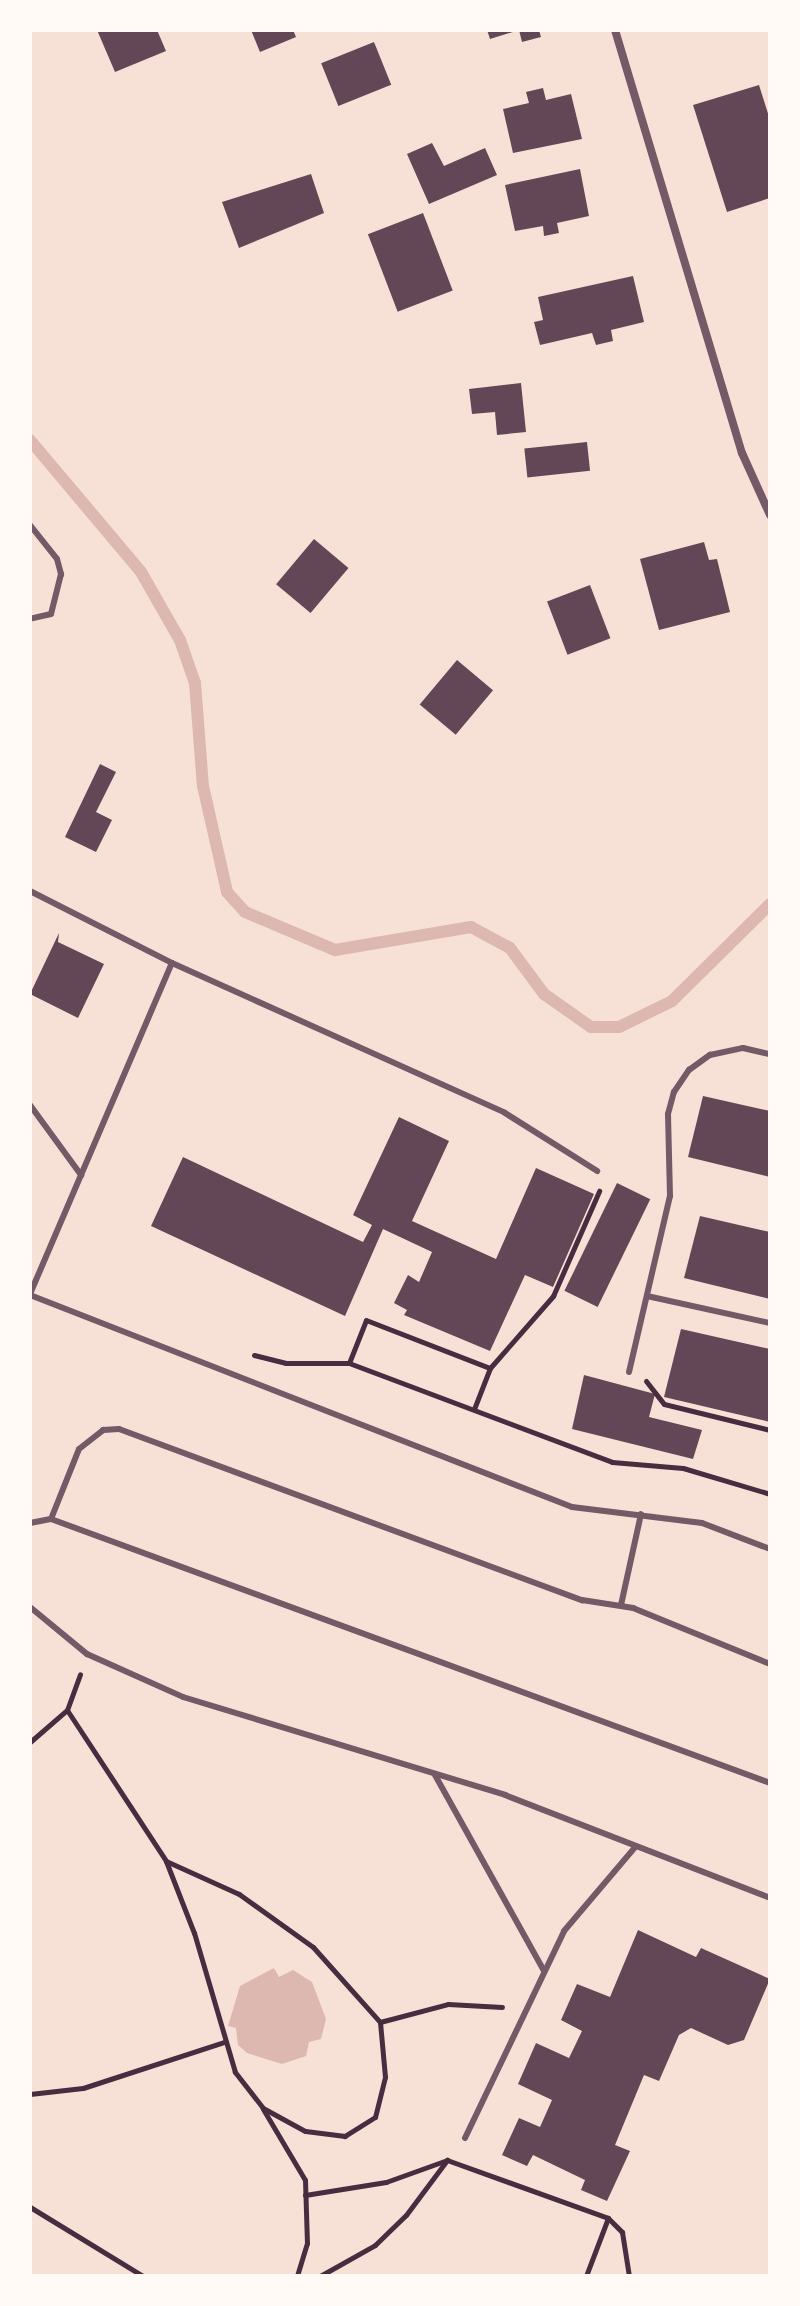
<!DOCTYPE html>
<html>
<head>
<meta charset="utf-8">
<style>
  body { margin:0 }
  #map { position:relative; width:800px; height:2306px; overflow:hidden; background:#f7e1d7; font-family:"IBM Plex Sans",sans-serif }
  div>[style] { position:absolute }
  .water>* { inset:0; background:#dcb8b0 }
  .stream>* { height:12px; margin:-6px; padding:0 6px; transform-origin:6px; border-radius:6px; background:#dcb8b0 }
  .building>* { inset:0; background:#644757; transform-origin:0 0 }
  .path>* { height:5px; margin:-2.5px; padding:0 2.5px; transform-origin:2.5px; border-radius:2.5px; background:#4a2c40 }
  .service>* { height:6px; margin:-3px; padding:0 3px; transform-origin:3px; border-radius:3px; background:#755966 }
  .minor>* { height:8px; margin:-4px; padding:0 4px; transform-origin:4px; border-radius:4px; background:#755966 }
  span { translate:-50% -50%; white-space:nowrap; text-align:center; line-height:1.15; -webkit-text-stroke:8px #fffaf5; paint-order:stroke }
  .frame { position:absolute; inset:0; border:32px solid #fffaf5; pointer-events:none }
</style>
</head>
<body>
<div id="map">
  <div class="water">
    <i style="clip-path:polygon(274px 1968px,279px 1977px,293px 1970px,312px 1982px,326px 2019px,321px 2039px,309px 2042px,306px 2056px,282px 2064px,247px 2053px,238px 2045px,236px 2028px,228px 2026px,240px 1986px)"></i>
  </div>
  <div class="stream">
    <i style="left:30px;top:440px;width:172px;rotate:49.9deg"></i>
    <i style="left:141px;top:572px;width:78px;rotate:60.2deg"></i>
    <i style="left:180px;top:640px;width:46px;rotate:70.8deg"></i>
    <i style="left:195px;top:683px;width:103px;rotate:85.6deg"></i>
    <i style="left:203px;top:786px;width:109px;rotate:77.2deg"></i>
    <i style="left:227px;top:892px;width:27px;rotate:48deg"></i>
    <i style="left:245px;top:912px;width:98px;rotate:22.9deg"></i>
    <i style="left:335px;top:950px;width:138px;rotate:-9.6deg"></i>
    <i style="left:471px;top:927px;width:44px;rotate:28.3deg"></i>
    <i style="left:510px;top:948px;width:57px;rotate:53.5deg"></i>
    <i style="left:544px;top:994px;width:57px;rotate:35.1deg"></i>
    <i style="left:591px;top:1027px;width:28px"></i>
    <i style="left:619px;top:1027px;width:59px;rotate:-26.1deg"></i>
    <i style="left:672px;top:1001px;width:138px;rotate:-44.7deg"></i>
  </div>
  <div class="building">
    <i style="clip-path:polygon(97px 30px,157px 30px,166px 51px,115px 72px)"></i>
    <i style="clip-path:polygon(251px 30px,293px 30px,296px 37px,260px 52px)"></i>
    <i style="clip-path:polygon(487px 30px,516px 30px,516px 31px,490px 39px)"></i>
    <i style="clip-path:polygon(519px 30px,539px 30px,541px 37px,522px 42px)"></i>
    <i style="left:374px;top:42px;width:46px;height:57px;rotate:68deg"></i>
    <i style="clip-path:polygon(759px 85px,770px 120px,770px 198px,727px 212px,693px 105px)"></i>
    <i style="clip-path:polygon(543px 88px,546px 100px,571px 94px,582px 139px,513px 153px,503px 109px,529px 103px,526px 92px)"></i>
    <i style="clip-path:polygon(432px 143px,444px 166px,485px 148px,497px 175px,429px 204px,407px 154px)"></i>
    <i style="clip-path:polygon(580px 169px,589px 216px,557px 223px,559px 233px,544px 236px,543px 226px,515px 231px,505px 185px)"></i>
    <i style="clip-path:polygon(311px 174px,324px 213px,239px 248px,222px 202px)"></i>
    <i style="left:423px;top:213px;width:83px;height:59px;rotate:69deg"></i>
    <i style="clip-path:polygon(633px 276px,644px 322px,611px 330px,613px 341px,596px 345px,592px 333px,540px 345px,534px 322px,543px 320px,538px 297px)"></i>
    <i style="clip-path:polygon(521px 383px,526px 432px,497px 435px,495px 412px,472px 414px,469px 389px)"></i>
    <i style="left:587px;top:442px;width:29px;height:63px;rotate:84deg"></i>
    <i style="left:314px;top:539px;width:45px;height:59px;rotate:40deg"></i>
    <i style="clip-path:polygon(704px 542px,709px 560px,717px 559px,730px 612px,659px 630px,640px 559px)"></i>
    <i style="left:590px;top:585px;width:57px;height:46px;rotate:69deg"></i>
    <i style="left:457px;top:660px;width:47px;height:58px;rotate:40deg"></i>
    <i style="clip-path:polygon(100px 764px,116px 772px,96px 812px,112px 820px,96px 852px,65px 837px)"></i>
    <i style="clip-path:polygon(59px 933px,58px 942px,104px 964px,78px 1018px,30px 994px)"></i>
    <i style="clip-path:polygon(703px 1096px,770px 1111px,770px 1177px,688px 1157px)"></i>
    <i style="clip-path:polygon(399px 1117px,449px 1141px,412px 1221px,496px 1259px,536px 1168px,594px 1194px,553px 1287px,525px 1275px,490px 1351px,404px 1315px,407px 1310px,394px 1303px,408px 1275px,419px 1282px,432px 1252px,383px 1229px,345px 1316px,151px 1226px,183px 1157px,363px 1242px,372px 1225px,353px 1215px)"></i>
    <i style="left:617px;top:1183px;width:37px;height:120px;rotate:26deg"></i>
    <i style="clip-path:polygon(700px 1216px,770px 1232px,770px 1299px,684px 1278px)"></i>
    <i style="clip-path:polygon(681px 1329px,770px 1349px,770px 1422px,664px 1397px)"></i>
    <i style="clip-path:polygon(584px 1375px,655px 1394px,649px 1417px,702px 1430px,693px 1459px,572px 1429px)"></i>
    <i style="clip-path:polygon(638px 1930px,696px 1957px,701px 1948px,770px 1979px,744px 2040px,728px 2045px,691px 2028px,679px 2035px,659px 2081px,644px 2075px,615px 2145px,630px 2151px,607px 2201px,581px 2190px,585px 2180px,533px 2155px,527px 2166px,502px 2155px,519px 2118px,540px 2127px,552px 2100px,518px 2084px,536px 2043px,569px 2058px,582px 2031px,561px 2020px,577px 1984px,610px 1997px)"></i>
  </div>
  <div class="path">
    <i style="left:254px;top:1355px;width:33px;rotate:14deg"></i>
    <i style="left:286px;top:1363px;width:63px"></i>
    <i style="left:349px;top:1363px;width:281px;rotate:20.6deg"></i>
    <i style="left:612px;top:1462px;width:71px;rotate:4.8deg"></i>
    <i style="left:683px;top:1468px;width:91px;rotate:16.6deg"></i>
    <i style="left:349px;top:1363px;width:46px;rotate:-68.4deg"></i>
    <i style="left:366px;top:1320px;width:133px;rotate:21.2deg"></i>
    <i style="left:490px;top:1368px;width:96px;rotate:-48.8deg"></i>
    <i style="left:553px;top:1296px;width:115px;rotate:-66.3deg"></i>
    <i style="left:646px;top:1381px;width:29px;rotate:52deg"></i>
    <i style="left:664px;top:1404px;width:109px;rotate:13.8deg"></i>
    <i style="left:474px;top:1409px;width:44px;rotate:-68.7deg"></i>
    <i style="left:67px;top:1710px;width:181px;rotate:56.7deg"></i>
    <i style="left:166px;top:1861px;width:80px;rotate:24.3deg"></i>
    <i style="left:239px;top:1894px;width:91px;rotate:35.6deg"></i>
    <i style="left:313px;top:1947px;width:101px;rotate:48.2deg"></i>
    <i style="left:380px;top:2022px;width:55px;rotate:84.8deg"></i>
    <i style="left:385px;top:2077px;width:41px;rotate:104deg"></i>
    <i style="left:375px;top:2117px;width:36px;rotate:148deg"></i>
    <i style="left:345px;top:2136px;width:40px;rotate:-172.9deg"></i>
    <i style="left:305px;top:2131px;width:48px;rotate:-151.3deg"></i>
    <i style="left:263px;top:2108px;width:46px;rotate:-127.9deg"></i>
    <i style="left:235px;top:2072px;width:145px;rotate:-106.4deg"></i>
    <i style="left:194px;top:1933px;width:77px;rotate:-111.3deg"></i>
    <i style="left:30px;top:1742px;width:49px;rotate:-40.9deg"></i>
    <i style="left:67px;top:1710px;width:38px;rotate:-70deg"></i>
    <i style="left:380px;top:2022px;width:70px;rotate:-14.8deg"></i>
    <i style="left:448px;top:2004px;width:54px;rotate:3.2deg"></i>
    <i style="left:30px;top:2094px;width:53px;rotate:-6.5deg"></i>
    <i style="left:83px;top:2088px;width:148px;rotate:-18.1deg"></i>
    <i style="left:263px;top:2109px;width:82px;rotate:59.4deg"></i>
    <i style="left:305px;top:2180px;width:63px;rotate:88.2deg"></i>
    <i style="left:307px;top:2243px;width:34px;rotate:107deg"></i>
    <i style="left:305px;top:2195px;width:82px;rotate:-9.1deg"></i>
    <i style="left:386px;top:2182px;width:65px;rotate:-19.8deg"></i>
    <i style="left:447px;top:2160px;width:171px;rotate:19.8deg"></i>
    <i style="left:608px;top:2218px;width:62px;rotate:110.8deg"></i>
    <i style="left:30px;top:2207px;width:132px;rotate:31.4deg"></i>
    <i style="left:608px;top:2218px;width:20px;rotate:45deg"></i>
    <i style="left:622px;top:2232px;width:45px;rotate:81deg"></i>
    <i style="left:320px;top:2276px;width:63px;rotate:-29.4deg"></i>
    <i style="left:375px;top:2245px;width:43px;rotate:-44.1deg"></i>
    <i style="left:406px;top:2215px;width:69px;rotate:-53.3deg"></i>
  </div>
  <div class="service">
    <i style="left:30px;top:525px;width:43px;rotate:51.5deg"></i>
    <i style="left:57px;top:559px;width:16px;rotate:75deg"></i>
    <i style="left:61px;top:574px;width:41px;rotate:104deg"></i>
    <i style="left:51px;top:614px;width:22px;rotate:167deg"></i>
    <i style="left:30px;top:891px;width:159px;rotate:26.9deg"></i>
    <i style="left:30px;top:1105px;width:87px;rotate:53.9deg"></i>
    <i style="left:30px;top:1294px;width:360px;rotate:-66.8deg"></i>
    <i style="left:172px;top:963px;width:365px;rotate:24.2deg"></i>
    <i style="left:505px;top:1113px;width:109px;rotate:32.2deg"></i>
    <i style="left:30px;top:1295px;width:582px;rotate:21.36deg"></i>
    <i style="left:572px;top:1507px;width:131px;rotate:7deg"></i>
    <i style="left:702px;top:1523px;width:73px;rotate:20.9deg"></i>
    <i style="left:647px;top:1296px;width:126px;rotate:12.4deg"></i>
    <i style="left:629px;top:1372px;width:181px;rotate:-76.9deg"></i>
    <i style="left:670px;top:1196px;width:82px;rotate:-91.4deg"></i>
    <i style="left:668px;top:1114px;width:23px;rotate:-75deg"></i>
    <i style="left:674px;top:1092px;width:27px;rotate:-56deg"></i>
    <i style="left:689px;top:1070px;width:26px;rotate:-36deg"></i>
    <i style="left:710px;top:1055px;width:34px;rotate:-12deg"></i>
    <i style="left:743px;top:1048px;width:28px;rotate:13deg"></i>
    <i style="left:51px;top:1519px;width:75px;rotate:-68.2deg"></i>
    <i style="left:79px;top:1449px;width:31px;rotate:-38deg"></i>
    <i style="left:103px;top:1430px;width:16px;rotate:-4deg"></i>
    <i style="left:119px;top:1429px;width:494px;rotate:20.3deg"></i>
    <i style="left:582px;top:1600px;width:52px;rotate:8.9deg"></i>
    <i style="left:633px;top:1608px;width:148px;rotate:22.2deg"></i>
    <i style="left:30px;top:1523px;width:21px;rotate:-11deg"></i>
    <i style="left:51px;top:1519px;width:766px;rotate:20.16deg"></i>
    <i style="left:621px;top:1605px;width:93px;rotate:-77.6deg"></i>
    <i style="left:30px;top:1607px;width:74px;rotate:39.5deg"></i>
    <i style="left:87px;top:1654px;width:105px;rotate:24.1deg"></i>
    <i style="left:183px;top:1697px;width:337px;rotate:16.9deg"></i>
    <i style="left:505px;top:1795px;width:284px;rotate:21.2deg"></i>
    <i style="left:435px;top:1775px;width:224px;rotate:60.9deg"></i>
    <i style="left:465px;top:2138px;width:229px;rotate:-64.4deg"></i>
    <i style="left:564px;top:1931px;width:111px;rotate:-49.7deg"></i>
  </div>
  <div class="minor">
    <i style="left:615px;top:30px;width:442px;rotate:73.3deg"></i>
    <i style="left:742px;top:453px;width:68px;rotate:65.7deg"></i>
  </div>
  <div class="frame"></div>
</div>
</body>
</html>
